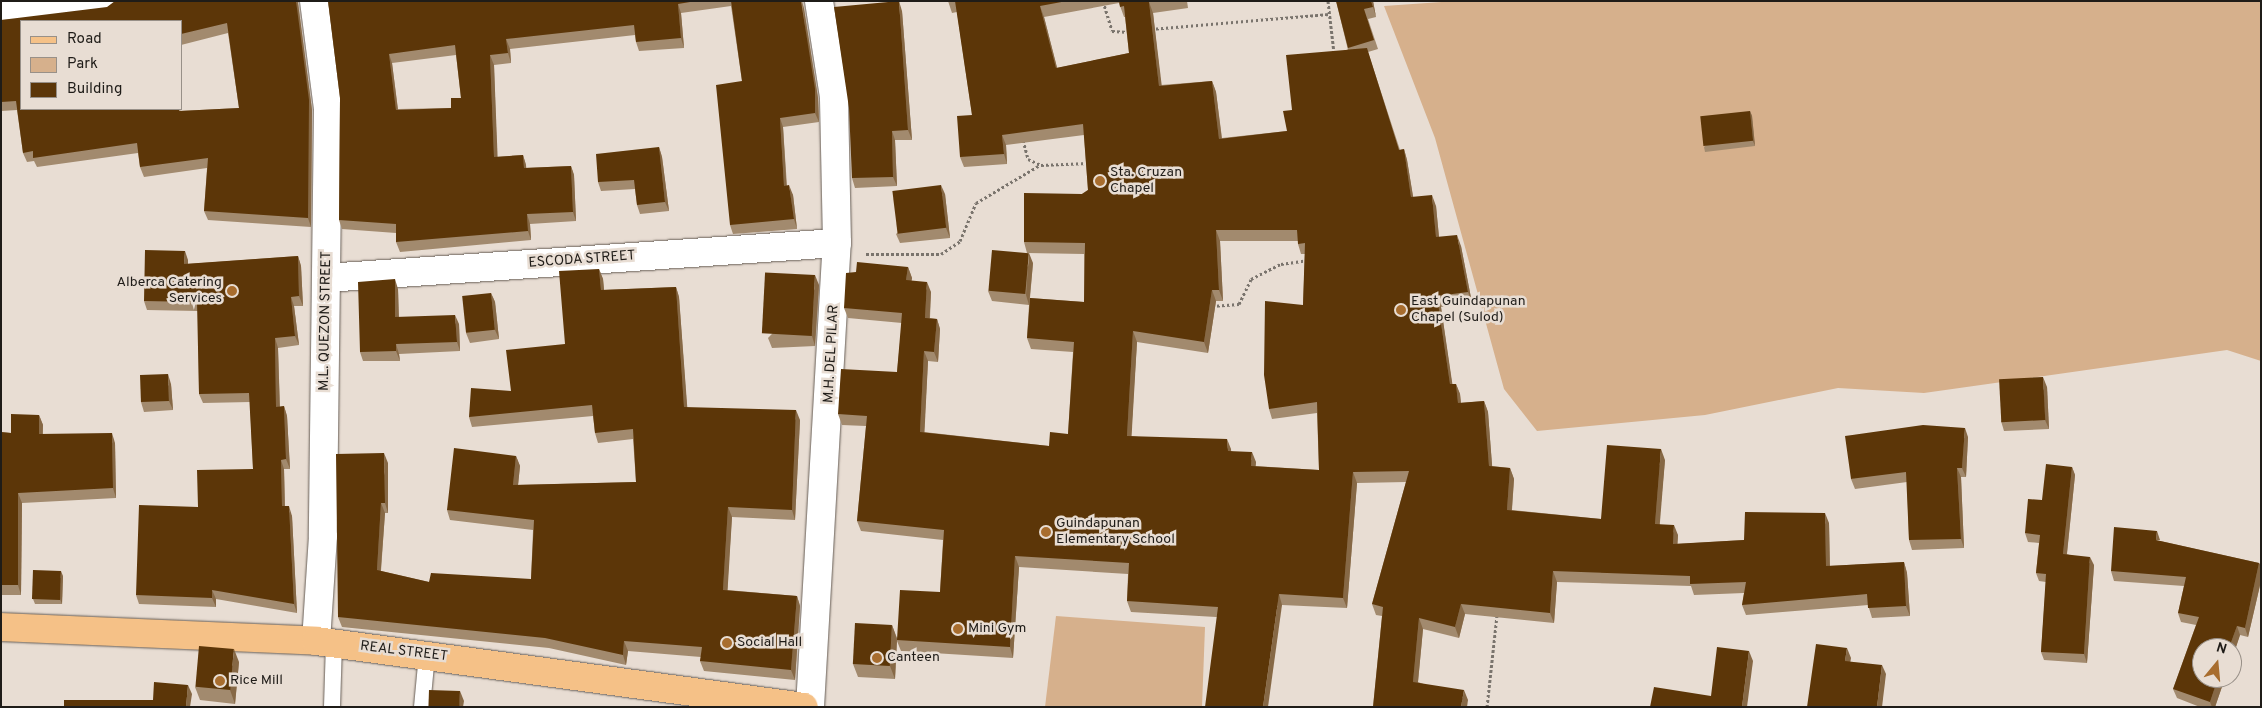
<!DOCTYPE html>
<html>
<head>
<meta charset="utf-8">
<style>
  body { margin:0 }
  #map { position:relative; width:2262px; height:708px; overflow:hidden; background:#e8ddd3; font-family:Overpass,sans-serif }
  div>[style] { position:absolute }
  .green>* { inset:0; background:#d6b08c }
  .path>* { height:3px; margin-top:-1.5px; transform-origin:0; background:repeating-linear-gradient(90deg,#7a746d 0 2.5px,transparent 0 5px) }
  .roads { filter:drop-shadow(0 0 1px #675e56) drop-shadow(0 0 1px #675e56) }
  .lane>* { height:16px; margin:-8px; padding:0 8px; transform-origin:8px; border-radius:8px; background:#fff }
  .street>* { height:28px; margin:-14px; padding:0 14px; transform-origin:14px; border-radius:14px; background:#fff }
  .primary>* { height:28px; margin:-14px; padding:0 14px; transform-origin:14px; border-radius:14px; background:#f5c187 }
  .wall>* { inset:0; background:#a28a6e }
  .shaded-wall>* { inset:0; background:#866845 }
  .building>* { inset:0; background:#5c3608; transform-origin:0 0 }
  .dots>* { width:14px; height:14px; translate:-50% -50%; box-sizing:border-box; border:2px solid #e8ddd3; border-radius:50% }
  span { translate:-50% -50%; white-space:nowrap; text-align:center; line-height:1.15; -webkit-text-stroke:5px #e8ddd3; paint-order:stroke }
  .poi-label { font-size:14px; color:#1f1c18 }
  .left { translate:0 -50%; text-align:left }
  .right { translate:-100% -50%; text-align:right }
  .street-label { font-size:14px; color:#1f1c18 }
  .frame { position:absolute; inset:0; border:2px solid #1f1c18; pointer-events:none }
  .legend { position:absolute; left:20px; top:20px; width:162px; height:90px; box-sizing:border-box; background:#e8ddd3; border:1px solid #989088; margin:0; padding:6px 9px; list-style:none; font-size:15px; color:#1f1c18 }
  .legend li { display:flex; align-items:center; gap:10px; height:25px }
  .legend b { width:25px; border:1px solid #989088 }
  .north { position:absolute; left:2192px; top:638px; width:50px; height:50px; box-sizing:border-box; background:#e8ddd3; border:1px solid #989088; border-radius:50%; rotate:17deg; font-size:14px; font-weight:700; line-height:20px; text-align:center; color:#1f1c18 }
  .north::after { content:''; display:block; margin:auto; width:18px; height:22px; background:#a86d2e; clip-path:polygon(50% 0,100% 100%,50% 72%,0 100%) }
</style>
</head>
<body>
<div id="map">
  <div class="green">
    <i style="clip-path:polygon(1456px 1px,2261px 1px,2261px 361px,2227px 350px,1924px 393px,1838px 388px,1705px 415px,1537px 431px,1504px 389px,1435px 138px,1384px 6px)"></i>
    <i style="clip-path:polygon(1056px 616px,1205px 627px,1202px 707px,1045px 707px)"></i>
  </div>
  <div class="path">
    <i style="left:1103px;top:1px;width:31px;rotate:73deg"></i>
    <i style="left:1112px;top:31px;width:17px;rotate:3deg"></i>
    <i style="left:1328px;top:1px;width:52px;rotate:83.4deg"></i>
    <i style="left:1151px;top:29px;width:179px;rotate:-4.8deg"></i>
    <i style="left:1023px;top:140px;width:20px;rotate:75deg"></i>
    <i style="left:1028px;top:159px;width:14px;rotate:25deg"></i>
    <i style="left:1041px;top:165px;width:47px;rotate:-2.4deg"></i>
    <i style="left:866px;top:254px;width:75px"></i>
    <i style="left:941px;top:254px;width:23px;rotate:-34deg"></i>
    <i style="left:960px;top:241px;width:41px;rotate:-67.2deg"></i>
    <i style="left:976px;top:203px;width:74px;rotate:-30.7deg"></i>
    <i style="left:1212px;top:306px;width:27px;rotate:-4deg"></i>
    <i style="left:1239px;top:304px;width:28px;rotate:-64deg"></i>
    <i style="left:1251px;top:279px;width:34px;rotate:-27deg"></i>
    <i style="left:1281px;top:264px;width:28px;rotate:-8deg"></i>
    <i style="left:1487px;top:707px;width:93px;rotate:-83.8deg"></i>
  </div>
  <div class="roads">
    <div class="lane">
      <i style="left:332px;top:707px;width:63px;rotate:-88.2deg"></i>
      <i style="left:422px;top:707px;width:53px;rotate:-84.6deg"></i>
    </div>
    <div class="street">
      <i style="left:314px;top:1px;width:109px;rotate:82.6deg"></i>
      <i style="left:328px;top:109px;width:427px;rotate:90.7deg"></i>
      <i style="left:323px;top:536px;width:105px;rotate:93.8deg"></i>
      <i style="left:1px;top:14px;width:109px;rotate:-6.9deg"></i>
      <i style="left:326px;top:278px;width:512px;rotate:-3.92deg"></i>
      <i style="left:810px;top:707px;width:465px;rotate:-86.7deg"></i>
      <i style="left:837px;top:243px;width:146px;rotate:-91.2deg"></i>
      <i style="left:834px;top:97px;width:97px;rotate:-98.9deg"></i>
    </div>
    <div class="primary">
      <i style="left:1px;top:627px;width:315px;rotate:2.5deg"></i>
      <i style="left:316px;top:641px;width:492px;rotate:7.7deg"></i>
    </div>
  </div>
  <div class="wall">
    <i style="clip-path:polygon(evenodd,328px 1px,781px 1px,781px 2px,802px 1px,804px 9px,818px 98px,819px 122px,783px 127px,787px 186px,793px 195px,797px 229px,733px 234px,730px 225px,742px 81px,731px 6px,681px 13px,684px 48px,639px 51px,636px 42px,635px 35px,510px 49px,511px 63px,494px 65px,497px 157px,523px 155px,526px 165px,526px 168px,571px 166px,574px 175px,576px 221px,530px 224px,531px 240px,400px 252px,396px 242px,396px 233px,342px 229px,339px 220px,340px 98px,328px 1px,456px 55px,461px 98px,451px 108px,398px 109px,392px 63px,456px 55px)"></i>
    <i style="clip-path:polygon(evenodd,948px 1px,1187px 1px,1188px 8px,1153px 13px,1161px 85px,1212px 81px,1216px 92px,1222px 138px,1287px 131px,1292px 110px,1348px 50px,1336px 1px,1373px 1px,1376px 17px,1368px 19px,1378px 49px,1368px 52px,1400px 150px,1404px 149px,1407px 160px,1413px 197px,1436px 206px,1439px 237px,1461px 246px,1472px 303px,1441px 307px,1452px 384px,1456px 384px,1460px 394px,1461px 403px,1484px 401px,1488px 412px,1492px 466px,1510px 468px,1514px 479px,1512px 510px,1601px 519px,1665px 460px,1659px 524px,1678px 535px,1677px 544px,1744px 540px,1829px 523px,1830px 566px,1904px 562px,1907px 573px,1910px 616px,1872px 618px,1868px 605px,1746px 615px,1742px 605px,1744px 593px,1694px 595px,1691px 586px,1557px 582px,1554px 623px,1465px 614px,1459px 638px,1423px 629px,1418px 682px,1468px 700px,1373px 707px,1382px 616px,1376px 615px,1372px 604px,1406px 482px,1357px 483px,1347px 608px,1282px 605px,1216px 617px,1131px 612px,1127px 601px,1128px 574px,1019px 567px,1013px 658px,901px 651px,897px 641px,895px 679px,858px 677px,853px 664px,892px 625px,897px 638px,940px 592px,943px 540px,861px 531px,857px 521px,866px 426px,842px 425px,838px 414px,897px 372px,902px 323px,848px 318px,844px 308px,856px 272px,908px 267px,912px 278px,911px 281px,931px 292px,930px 318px,937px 319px,940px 329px,938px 362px,928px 361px,924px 432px,1049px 446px,1068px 434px,1073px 352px,1031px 349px,1027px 338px,1029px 305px,992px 301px,988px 291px,1033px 263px,1030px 298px,1084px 302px,1084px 254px,1027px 253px,1024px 242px,1082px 194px,1088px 190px,1084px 135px,1006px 145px,1007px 164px,964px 167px,960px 157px,972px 115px,957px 12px,952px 13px,948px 1px,1119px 3px,1124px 17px,1125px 17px,1129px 53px,1057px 68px,1044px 17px,1119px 3px,948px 1px,1220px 241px,1298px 241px,1298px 244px,1301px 254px,1305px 254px,1303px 305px,1269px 409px,1272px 419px,1317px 413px,1319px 470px,1255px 466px,1256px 462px,1231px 451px,1231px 449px,1131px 436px,1137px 342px,1208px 353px,1216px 301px,1223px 301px,1220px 241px)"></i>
    <i style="clip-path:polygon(evenodd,298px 3px,312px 110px,311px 227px,208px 220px,204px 211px,207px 168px,144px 177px,140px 167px,138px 153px,37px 167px,34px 161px,27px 162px,23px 153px,17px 110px,1px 111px,1px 20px,298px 3px,21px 21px,181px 21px,181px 45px,228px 33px,239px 108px,181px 111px,21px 21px)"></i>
    <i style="clip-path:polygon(902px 11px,912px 140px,895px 140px,897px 186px,855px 188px,852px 178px)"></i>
    <i style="clip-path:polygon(1750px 111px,1752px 116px,1755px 146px,1705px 152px,1704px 147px)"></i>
    <i style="clip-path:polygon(659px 147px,662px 157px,669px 211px,640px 214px,637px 205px,635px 189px,601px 191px,598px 182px)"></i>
    <i style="clip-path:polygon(945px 194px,950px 238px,900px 243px,896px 234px)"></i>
    <i style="clip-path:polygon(298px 256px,301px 266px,303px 306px,294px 306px,299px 345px,278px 348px,280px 407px,284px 406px,287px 416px,290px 469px,284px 469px,285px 506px,292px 516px,297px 613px,216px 599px,216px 607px,139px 604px,136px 595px,198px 507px,253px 469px,250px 402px,203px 403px,199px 394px,198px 311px,147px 310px,144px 301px,188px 260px,188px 264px)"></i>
    <i style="clip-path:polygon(599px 269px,603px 279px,604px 290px,676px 287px,679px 297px,687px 408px,800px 420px,795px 520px,732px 517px,727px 590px,797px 596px,800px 606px,795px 680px,704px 671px,700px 661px,701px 657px,628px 651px,626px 665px,549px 648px,342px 627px,338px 617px,388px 463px,388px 513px,385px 513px,381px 571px,429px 582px,531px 579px,533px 530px,450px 520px,447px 510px,516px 456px,520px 466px,518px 485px,636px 482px,633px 439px,598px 443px,595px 433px,593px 416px,472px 427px,469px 417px,511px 391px,565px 344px)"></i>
    <i style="clip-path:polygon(819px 285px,815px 346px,772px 348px,768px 338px)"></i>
    <i style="clip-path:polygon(398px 289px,399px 317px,459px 324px,460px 351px,399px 354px,400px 361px,363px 361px,360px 352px)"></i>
    <i style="clip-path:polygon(491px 293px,495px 302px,499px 339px,470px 343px,466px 333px)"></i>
    <i style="clip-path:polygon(171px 384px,173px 410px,144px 412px,141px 402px)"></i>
    <i style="clip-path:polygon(2047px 387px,2049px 429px,2004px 431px,2001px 421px)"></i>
    <i style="clip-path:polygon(39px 415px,43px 425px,43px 434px,115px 443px,116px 498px,22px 503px,21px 595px,1px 595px,1px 432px,11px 433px)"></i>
    <i style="clip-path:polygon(1968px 437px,1966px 477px,1961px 477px,1964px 548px,1912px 550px,1909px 540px,1907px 482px,1855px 489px,1851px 479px)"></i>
    <i style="clip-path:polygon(2072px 467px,2075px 475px,2067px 554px,2094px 565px,2087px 663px,2044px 660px,2041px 652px,2046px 582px,2039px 581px,2036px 573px,2039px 543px,2028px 542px,2025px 533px,2042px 500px)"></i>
    <i style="clip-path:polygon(2160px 541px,2259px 563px,2261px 566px,2261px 581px,2248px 637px,2240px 635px,2232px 659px,2232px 648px,2225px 678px,2215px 707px,2200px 707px,2177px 698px,2173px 689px,2196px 625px,2181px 622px,2178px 613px,2184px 586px,2114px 581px,2111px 571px)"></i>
    <i style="clip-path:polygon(63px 576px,62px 604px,35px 604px,33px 599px)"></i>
    <i style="clip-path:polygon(239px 662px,235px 704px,200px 700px,195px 687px)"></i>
  </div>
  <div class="shaded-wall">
    <i style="clip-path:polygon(296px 1px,299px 1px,298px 3px,312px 110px,311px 227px,308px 218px)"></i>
    <i style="clip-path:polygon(802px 1px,804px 9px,818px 98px,819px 122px,815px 113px)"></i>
    <i style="clip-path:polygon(899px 1px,902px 11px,912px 140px,908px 130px)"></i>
    <i style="clip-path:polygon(1371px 1px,1373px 1px,1376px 17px,1373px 7px)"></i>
    <i style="clip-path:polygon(1149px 2px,1153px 13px,1163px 96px,1159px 86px)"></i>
    <i style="clip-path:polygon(678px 4px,681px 13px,684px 48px,681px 38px)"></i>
    <i style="clip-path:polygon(1040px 6px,1044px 17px,1060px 79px,1056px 68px)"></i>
    <i style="clip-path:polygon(506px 39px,510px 49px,511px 63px,508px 53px)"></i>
    <i style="clip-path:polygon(389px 54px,392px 63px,399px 119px,396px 110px)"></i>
    <i style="clip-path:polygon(490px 55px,494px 65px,498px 167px,494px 157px)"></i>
    <i style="clip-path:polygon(1212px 81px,1216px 92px,1223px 149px,1219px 139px)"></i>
    <i style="clip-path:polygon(1750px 111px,1752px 116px,1755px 146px,1753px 141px)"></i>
    <i style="clip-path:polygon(780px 118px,783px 127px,787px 195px,784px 186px)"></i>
    <i style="clip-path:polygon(892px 131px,895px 140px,897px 186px,893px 177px)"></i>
    <i style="clip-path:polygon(1002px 135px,1006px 145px,1007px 164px,1004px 154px)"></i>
    <i style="clip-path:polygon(659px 147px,662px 157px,669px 211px,665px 202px)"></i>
    <i style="clip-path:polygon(1404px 149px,1407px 160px,1415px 208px,1411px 197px)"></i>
    <i style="clip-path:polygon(523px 155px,526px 165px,527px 177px,524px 168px)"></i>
    <i style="clip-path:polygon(571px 166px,574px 175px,576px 221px,573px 212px)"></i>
    <i style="clip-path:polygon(789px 185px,793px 195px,797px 229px,794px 219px)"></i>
    <i style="clip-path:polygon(941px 185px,945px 194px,950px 238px,946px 228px)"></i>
    <i style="clip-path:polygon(1432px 195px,1436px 206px,1440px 248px,1436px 237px)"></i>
    <i style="clip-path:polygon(527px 214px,530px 224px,531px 240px,528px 231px)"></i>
    <i style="clip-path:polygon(1216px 230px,1220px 241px,1223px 301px,1219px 290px)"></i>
    <i style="clip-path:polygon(1457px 235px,1461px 246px,1472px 303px,1468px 292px)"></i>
    <i style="clip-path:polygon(185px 251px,188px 260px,188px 273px,184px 264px)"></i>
    <i style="clip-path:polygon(1029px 253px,1033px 263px,1029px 305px,1026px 295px)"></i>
    <i style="clip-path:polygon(298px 256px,301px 266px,303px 306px,299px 296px)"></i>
    <i style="clip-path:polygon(908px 267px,912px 278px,910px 291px,906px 280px)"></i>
    <i style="clip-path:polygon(599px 269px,603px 279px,605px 300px,601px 290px)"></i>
    <i style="clip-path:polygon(815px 275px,819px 285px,815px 346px,812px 336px)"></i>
    <i style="clip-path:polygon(395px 279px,398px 289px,399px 327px,395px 317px)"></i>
    <i style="clip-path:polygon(927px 282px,931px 292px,929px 328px,925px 318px)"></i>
    <i style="clip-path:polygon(676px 287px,679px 297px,688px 417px,684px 407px)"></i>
    <i style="clip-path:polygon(1212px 290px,1216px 301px,1208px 353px,1204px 342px)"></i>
    <i style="clip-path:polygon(491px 293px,495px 302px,499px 339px,495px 330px)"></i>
    <i style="clip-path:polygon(1437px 296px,1441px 307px,1454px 395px,1450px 384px)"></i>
    <i style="clip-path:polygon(291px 297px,294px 306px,299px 345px,295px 336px)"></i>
    <i style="clip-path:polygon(455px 315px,459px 324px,460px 351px,457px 342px)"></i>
    <i style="clip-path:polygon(937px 319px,940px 329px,938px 362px,934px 352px)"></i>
    <i style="clip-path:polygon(1133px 331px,1137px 342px,1131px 446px,1127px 436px)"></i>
    <i style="clip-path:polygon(275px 338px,278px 348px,280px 416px,276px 407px)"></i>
    <i style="clip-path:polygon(396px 344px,399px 354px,400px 361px,396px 351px)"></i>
    <i style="clip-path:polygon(924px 351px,928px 361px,924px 442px,920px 432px)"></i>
    <i style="clip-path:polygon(168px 374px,171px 384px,173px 410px,169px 401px)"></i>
    <i style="clip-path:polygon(2043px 377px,2047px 387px,2049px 429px,2045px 420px)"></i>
    <i style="clip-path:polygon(1456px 384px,1460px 394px,1462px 414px,1458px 403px)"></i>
    <i style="clip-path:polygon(1484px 401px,1488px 412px,1493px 477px,1489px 466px)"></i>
    <i style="clip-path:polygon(284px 406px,287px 416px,290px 469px,286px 459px)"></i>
    <i style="clip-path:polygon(796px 410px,800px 420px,795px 520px,792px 510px)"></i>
    <i style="clip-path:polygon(39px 415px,43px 425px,42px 444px,39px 434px)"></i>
    <i style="clip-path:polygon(1965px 428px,1968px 437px,1966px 477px,1962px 468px)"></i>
    <i style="clip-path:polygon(112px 433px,115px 443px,116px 498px,113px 488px)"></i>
    <i style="clip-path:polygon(1227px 439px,1231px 449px,1232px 462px,1228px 451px)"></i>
    <i style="clip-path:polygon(1661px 449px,1665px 460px,1659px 534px,1655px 524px)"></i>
    <i style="clip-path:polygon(1252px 452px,1256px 462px,1255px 476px,1251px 466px)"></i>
    <i style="clip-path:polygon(384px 453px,388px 463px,388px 513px,385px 503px)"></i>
    <i style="clip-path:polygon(516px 456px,520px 466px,517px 495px,513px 485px)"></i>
    <i style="clip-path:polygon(281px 460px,284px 469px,285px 515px,282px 506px)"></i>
    <i style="clip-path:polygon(2072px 467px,2075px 475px,2066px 562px,2063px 554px)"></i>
    <i style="clip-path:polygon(1510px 468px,1514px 479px,1511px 520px,1507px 510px)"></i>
    <i style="clip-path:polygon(1957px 468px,1961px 477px,1964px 548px,1961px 539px)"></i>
    <i style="clip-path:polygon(1353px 472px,1357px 483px,1347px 608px,1343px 598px)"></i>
    <i style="clip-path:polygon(18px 493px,22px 503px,21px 595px,18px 585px)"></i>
    <i style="clip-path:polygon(381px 503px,385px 513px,380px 580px,377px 570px)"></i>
    <i style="clip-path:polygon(289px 506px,292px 516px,297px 613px,294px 604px)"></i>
    <i style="clip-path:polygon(728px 507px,732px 517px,727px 600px,723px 590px)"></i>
    <i style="clip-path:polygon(1825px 513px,1829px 523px,1830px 576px,1826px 566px)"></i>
    <i style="clip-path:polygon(1674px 525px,1678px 535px,1677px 555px,1673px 544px)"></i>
    <i style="clip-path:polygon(2157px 531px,2160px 540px,2156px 540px)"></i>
    <i style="clip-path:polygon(1015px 556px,1019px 567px,1013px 658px,1010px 647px)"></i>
    <i style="clip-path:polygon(2090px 557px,2094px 565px,2087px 663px,2084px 654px)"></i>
    <i style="clip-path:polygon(1904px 562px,1907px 573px,1910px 616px,1906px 606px)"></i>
    <i style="clip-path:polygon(2259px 563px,2261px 566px,2261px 581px,2248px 637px,2245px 628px)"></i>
    <i style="clip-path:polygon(61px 571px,63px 576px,62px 604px,60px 599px)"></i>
    <i style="clip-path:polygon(1553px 571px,1557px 582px,1554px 623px,1550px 613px)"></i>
    <i style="clip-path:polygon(212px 590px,216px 599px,216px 607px,212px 598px)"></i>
    <i style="clip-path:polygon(1279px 594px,1282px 605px,1268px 707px,1263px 707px)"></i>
    <i style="clip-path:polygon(797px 596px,800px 606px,795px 680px,791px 670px)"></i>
    <i style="clip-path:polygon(1461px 604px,1465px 614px,1459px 638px,1455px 627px)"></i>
    <i style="clip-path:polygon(1419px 618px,1423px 629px,1417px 692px,1413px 682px)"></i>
    <i style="clip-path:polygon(892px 625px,897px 639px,895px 679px,890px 666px)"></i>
    <i style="clip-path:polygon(2237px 626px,2240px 635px,2232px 659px,2232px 648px,2229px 648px)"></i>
    <i style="clip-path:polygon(624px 641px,628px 651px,626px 665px,623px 655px)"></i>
    <i style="clip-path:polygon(1847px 648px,1851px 658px,1849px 670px,1845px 661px)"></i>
    <i style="clip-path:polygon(234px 649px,239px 662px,235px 704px,230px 690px)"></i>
    <i style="clip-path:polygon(1749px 651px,1753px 661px,1747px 707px,1742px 707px)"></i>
    <i style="clip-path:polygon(1882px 665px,1886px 674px,1882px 707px,1877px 707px)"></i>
    <i style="clip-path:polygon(2218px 678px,2225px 678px,2215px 707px,2212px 707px,2210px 702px)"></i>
    <i style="clip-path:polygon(188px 685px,192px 694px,190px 707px,186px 707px)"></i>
    <i style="clip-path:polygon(1464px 690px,1468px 700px,1467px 707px,1461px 707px)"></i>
    <i style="clip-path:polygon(460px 691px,464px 701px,463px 707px,459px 707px)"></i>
  </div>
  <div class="building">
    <i style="clip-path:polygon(evenodd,115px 1px,296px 1px,309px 100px,308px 218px,204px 211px,208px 158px,140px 167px,137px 143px,33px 158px,33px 151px,23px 153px,16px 101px,1px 102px,1px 20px,107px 7px,115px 1px,21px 21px,181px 21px,181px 34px,227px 23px,239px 108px,179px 111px,179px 109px,21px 109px,21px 21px)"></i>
    <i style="clip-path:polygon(evenodd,328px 1px,696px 1px,678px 4px,681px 38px,636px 42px,634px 25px,506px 39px,508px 53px,490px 55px,494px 157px,523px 155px,524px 168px,571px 166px,573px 212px,527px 214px,528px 231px,396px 242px,396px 224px,339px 220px,340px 98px,328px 1px,455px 45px,461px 98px,451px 98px,451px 108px,396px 110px,389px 54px,455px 45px)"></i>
    <i style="clip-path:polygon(731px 1px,779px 1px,779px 2px,788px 1px,801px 1px,815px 89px,815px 113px,780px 118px,784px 186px,789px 185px,794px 219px,730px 225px,716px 85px,742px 81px)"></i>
    <i style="clip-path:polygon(899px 1px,908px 130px,892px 131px,893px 177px,852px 178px,849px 108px,834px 7px)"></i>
    <i style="clip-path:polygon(evenodd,955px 1px,1067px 1px,1040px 6px,1056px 68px,1129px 53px,1124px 6px,1120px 7px,1119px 1px,1157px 1px,1149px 2px,1159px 86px,1212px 81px,1219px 139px,1287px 131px,1283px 111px,1292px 110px,1286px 55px,1367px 48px,1399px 150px,1404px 149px,1411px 197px,1432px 195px,1436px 237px,1457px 235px,1468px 292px,1437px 296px,1450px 384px,1456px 384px,1458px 403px,1484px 401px,1489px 466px,1510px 468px,1507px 510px,1601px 519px,1607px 445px,1661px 449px,1655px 524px,1674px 525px,1673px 544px,1744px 540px,1745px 512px,1825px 513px,1826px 566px,1904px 562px,1906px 606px,1868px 608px,1867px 594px,1742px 605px,1746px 582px,1690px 584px,1690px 576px,1553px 571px,1550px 613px,1461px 604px,1455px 627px,1419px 618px,1413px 682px,1464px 690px,1461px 707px,1373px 707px,1383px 607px,1372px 604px,1409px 471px,1353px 472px,1343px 598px,1279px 594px,1263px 707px,1205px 707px,1218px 607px,1127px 601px,1129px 563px,1015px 556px,1010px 647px,897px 640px,900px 590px,940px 592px,944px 530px,857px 521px,867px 416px,838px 414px,841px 369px,897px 372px,902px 313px,844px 308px,846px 273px,856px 272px,857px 262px,908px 267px,906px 280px,927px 282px,925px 318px,937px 319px,934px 352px,924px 351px,920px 432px,1049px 446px,1050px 432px,1068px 434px,1074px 342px,1027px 338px,1030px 298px,1084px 302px,1085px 243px,1024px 242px,1024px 193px,1082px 194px,1088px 190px,1083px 124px,1002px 135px,1004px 154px,960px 157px,957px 116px,972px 115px,955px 1px,1216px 230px,1297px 230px,1298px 244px,1305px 243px,1303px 305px,1265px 301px,1264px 375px,1269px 409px,1317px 402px,1319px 470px,1251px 466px,1252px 452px,1228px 451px,1227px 439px,1127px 436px,1133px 331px,1204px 342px,1212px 290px,1219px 290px,1216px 230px)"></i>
    <i style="clip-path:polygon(1336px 1px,1371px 1px,1373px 7px,1364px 9px,1374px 40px,1348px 48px)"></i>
    <i style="left:1750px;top:111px;width:30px;height:50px;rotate:84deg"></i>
    <i style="clip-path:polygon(659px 147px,665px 202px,637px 205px,634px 180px,598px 182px,596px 154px)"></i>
    <i style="left:941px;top:185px;width:43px;height:49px;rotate:83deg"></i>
    <i style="clip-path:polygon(145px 250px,185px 251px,184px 264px,298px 256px,299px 296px,291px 297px,295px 336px,275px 338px,276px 407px,284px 406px,286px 459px,281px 460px,282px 506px,289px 506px,294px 604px,212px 590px,212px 598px,136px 595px,139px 505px,198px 507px,197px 470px,253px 469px,249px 393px,199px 394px,197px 302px,144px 301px)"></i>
    <i style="left:992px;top:250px;width:37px;height:41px;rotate:5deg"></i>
    <i style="clip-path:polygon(599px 269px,601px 290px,676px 287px,684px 407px,796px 410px,792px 510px,728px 507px,723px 590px,797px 596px,791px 670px,700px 661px,702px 647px,624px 641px,623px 655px,545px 638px,338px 617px,336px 454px,384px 453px,385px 503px,381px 503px,377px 570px,429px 582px,431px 573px,531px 579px,534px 520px,447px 510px,454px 448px,516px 456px,513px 485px,636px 482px,633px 429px,595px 433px,592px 405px,469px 417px,471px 388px,511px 391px,506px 350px,565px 344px,559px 271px)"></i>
    <i style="left:815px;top:275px;width:61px;height:50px;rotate:93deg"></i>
    <i style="clip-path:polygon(395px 279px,395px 317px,455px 315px,457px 342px,396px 344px,396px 351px,360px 352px,358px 282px)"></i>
    <i style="left:491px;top:293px;width:37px;height:29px;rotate:84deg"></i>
    <i style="left:168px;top:374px;width:27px;height:28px;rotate:88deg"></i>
    <i style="left:2043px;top:377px;width:43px;height:44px;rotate:87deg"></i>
    <i style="clip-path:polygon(11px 414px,39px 415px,39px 434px,112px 433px,113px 488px,18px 493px,18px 585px,1px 585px,1px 432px,11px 433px)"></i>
    <i style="clip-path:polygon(1923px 425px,1965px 428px,1962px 468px,1957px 468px,1961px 539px,1909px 540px,1906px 472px,1851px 479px,1845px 436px)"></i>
    <i style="clip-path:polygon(2046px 464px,2072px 467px,2063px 554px,2090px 557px,2084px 654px,2041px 652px,2046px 574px,2036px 573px,2040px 535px,2025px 533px,2028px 499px,2042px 500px)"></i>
    <i style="clip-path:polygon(2114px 527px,2157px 531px,2156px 540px,2259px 563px,2245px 628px,2237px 626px,2229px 648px,2202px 648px,2202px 678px,2218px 678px,2210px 702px,2173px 689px,2199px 617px,2178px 613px,2186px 577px,2111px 571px)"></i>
    <i style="left:33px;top:570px;width:28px;height:29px;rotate:2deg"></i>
    <i style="left:855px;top:623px;width:37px;height:41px;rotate:3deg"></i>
    <i style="clip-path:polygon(1816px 644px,1847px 648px,1845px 661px,1882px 665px,1877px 707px,1807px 707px)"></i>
    <i style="left:199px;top:646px;width:35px;height:41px;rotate:5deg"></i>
    <i style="clip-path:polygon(1717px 647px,1749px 651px,1742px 707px,1650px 707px,1654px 687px,1711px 696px)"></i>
    <i style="clip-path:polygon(154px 682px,188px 685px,186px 707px,64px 707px,64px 700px,153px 700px)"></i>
    <i style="left:429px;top:690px;width:31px;height:17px;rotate:2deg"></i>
  </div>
  <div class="dots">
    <i style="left:1100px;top:181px;background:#a86d2e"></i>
    <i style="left:232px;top:291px;background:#a86d2e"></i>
    <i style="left:1401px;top:310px;background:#a86d2e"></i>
    <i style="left:1046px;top:532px;background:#a86d2e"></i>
    <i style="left:958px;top:629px;background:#a86d2e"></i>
    <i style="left:727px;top:643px;background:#a86d2e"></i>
    <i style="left:877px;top:658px;background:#a86d2e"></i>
    <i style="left:220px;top:681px;background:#a86d2e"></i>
  </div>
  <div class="poi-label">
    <span class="left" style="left:1110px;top:181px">Sta. Cruzan<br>Chapel</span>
    <span class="right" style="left:222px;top:291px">Alberca Catering<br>Services</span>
    <span class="left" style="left:1411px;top:310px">East Guindapunan<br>Chapel (Sulod)</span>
    <span class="left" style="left:1056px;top:532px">Guindapunan<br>Elementary School</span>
    <span class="left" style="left:968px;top:629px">Mini Gym</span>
    <span class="left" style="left:737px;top:643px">Social Hall</span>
    <span class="left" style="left:887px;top:658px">Canteen</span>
    <span class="left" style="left:230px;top:681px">Rice Mill</span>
  </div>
  <div class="street-label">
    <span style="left:582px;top:260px;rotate:-4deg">ESCODA STREET</span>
    <span style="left:326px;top:321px;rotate:-89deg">M.L. QUEZON STREET</span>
    <span style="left:832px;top:354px;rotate:-87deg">M.H. DEL PILAR</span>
    <span style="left:404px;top:652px;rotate:7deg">REAL STREET</span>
  </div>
  <div class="frame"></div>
  <ul class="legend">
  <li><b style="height:6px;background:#f5c187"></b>Road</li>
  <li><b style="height:14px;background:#d6b08c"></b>Park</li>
  <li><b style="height:14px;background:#5c3608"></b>Building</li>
  </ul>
  <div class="north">N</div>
</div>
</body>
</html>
